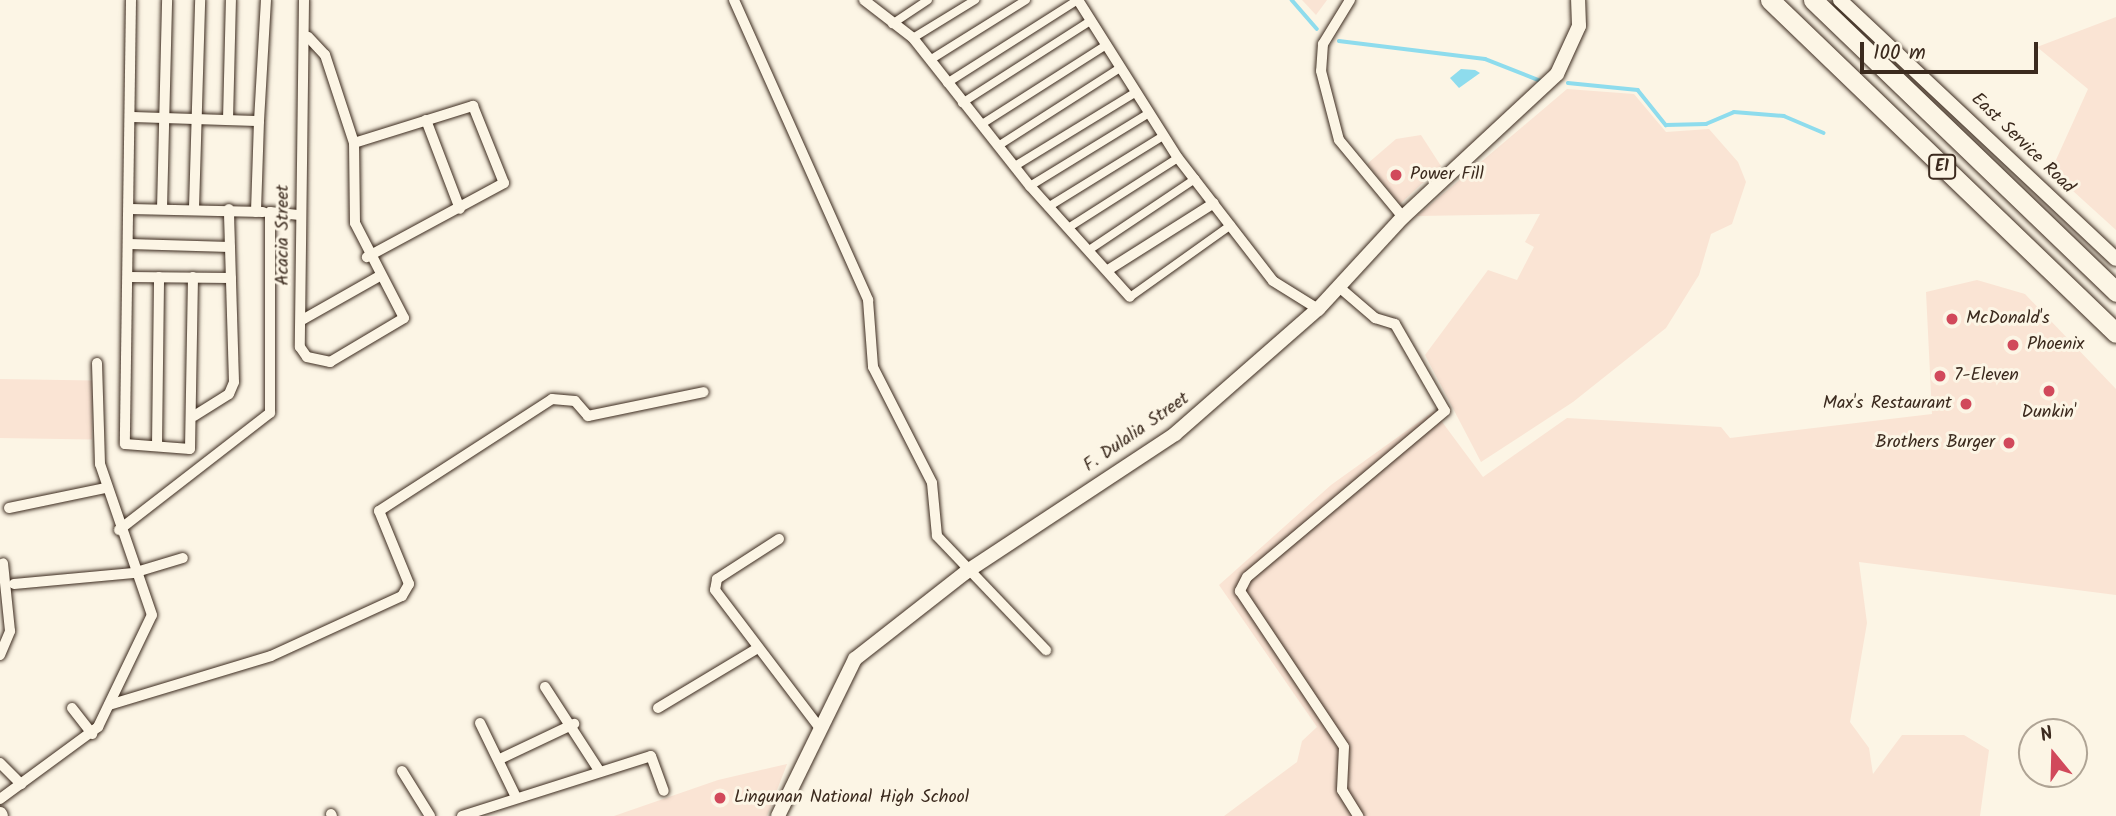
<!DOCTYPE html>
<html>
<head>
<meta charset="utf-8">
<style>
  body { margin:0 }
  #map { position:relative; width:2116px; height:816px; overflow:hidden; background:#fcf5e5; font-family:Kalam,sans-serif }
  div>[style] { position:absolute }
  .built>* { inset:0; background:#fae4d4; transform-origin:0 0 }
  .water>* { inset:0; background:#8edced }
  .stream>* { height:3.5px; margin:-1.75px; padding:0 1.75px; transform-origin:1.75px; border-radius:1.75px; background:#8edced }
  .roads { filter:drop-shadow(0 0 2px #3b2a1e) drop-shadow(0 0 2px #3b2a1e) }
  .pedestrian>* { height:8px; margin:-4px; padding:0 4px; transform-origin:4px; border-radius:4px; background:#fcf5e5 }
  .minor>* { height:10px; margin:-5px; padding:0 5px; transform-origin:5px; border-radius:5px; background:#fcf5e5 }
  .tertiary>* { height:14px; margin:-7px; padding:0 7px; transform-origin:7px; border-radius:7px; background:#fcf5e5 }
  .motorway>* { height:19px; margin:-9.5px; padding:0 9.5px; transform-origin:9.5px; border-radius:9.5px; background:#fcf5e5 }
  .dots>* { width:19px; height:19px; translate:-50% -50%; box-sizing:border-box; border:4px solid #fcf5e5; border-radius:50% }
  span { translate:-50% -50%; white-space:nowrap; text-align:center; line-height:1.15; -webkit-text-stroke:6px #fcf5e5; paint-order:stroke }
  .shield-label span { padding:2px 5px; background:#fcf5e5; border:2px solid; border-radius:5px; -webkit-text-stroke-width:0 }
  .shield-label { font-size:16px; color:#3b2a1e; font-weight:700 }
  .street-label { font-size:18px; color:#3b2a1e }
  .poi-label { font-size:18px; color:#3b2a1e }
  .left { translate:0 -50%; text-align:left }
  .right { translate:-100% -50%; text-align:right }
  .north { position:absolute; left:2018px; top:718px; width:70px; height:70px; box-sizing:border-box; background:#fcf5e5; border:2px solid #afa495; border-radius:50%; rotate:341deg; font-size:19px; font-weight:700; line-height:28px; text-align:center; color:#3b2a1e }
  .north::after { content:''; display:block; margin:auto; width:24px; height:32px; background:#d1495b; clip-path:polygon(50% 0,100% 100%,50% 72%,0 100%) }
  .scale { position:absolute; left:1860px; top:42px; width:178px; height:32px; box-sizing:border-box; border:4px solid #3b2a1e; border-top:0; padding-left:9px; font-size:21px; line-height:24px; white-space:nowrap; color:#3b2a1e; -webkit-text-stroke:5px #fcf5e5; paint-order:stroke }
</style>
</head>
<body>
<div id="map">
  <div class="built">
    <i style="clip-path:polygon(1302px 0,1327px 0,1316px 15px)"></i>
    <i style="clip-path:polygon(2116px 17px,2116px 230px,2051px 171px,2088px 89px,2037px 47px)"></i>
    <i style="clip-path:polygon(1567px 89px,1634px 94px,1666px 132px,1709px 129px,1738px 162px,1746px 182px,1732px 224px,1711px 234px,1699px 275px,1666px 328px,1573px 402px,1481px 462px,1425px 355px,1488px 270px,1517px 280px,1534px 247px,1525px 242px,1540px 214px,1417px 216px)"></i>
    <i style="clip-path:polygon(1421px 135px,1441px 166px,1400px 204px,1367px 164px,1396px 139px)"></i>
    <i style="clip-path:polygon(1977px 280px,2025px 294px,2116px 389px,2116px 595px,1859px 562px,1867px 623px,1850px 722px,1869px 748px,1873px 774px,1902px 735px,1964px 735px,1989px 750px,1980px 816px,1224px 816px,1297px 762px,1302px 741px,1317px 727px,1219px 585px,1331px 485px,1434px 411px,1483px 477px,1567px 418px,1721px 427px,1730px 438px,1932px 414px,1926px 292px)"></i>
    <i style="left:0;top:379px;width:93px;height:59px;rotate:1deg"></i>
    <i style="clip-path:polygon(787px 764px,767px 816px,614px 816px,718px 780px)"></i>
  </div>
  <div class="water">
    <i style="clip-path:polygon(1461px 69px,1475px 70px,1480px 73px,1459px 88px,1450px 78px)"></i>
  </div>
  <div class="stream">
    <i style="left:1292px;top:0;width:38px;rotate:49deg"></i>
    <i style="left:1339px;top:41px;width:147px;rotate:7deg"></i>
    <i style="left:1485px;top:59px;width:60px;rotate:21.4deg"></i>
    <i style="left:1568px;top:83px;width:70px;rotate:5.7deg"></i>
    <i style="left:1638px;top:90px;width:45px;rotate:51.3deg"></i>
    <i style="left:1666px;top:125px;width:40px;rotate:-1.4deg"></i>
    <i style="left:1706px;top:124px;width:30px;rotate:-23deg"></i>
    <i style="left:1734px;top:112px;width:50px;rotate:4.6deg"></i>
    <i style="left:1784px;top:116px;width:43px;rotate:23deg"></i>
  </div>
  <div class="roads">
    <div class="pedestrian">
      <i style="left:892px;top:24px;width:43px;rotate:-33.7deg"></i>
      <i style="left:913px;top:38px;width:73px;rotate:-31.5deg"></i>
      <i style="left:930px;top:60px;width:113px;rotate:-32deg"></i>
      <i style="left:947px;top:83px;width:155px;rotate:-32.4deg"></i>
      <i style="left:962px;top:103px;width:152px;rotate:-32.6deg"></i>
      <i style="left:982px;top:124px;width:147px;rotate:-32.5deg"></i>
      <i style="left:998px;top:146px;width:145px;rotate:-32.6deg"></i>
      <i style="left:1015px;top:166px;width:142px;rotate:-31.4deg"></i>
      <i style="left:1030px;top:186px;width:140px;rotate:-31.5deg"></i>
      <i style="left:1048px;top:207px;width:135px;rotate:-31.7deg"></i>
      <i style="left:1068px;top:228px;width:130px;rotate:-32.5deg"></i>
      <i style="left:1089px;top:250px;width:128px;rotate:-33.8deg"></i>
      <i style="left:1130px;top:297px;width:124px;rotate:-35.5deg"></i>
    </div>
    <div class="minor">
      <i style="left:131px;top:0;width:444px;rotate:90.8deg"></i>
      <i style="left:125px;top:444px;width:65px;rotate:4.4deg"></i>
      <i style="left:190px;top:449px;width:172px;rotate:-89deg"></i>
      <i style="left:304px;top:0;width:347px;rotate:90.7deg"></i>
      <i style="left:300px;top:347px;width:12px;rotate:55deg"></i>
      <i style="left:307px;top:357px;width:24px;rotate:12deg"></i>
      <i style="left:330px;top:362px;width:86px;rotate:-30.7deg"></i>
      <i style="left:404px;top:318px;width:107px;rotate:-117.3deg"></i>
      <i style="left:355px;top:223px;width:80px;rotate:-90.7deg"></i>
      <i style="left:354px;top:143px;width:93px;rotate:-108.2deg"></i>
      <i style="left:325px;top:55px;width:25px;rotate:-133deg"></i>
      <i style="left:734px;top:0;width:329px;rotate:65.9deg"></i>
      <i style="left:868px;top:300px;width:67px;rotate:85.7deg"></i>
      <i style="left:873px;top:367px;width:130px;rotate:63deg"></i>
      <i style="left:932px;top:483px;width:53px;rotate:84.6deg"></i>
      <i style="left:937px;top:536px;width:158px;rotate:46.3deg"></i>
      <i style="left:864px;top:0;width:62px;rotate:37.8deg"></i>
      <i style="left:913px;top:38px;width:189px;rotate:51.7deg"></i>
      <i style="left:1030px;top:186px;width:149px;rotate:48deg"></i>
      <i style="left:1078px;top:0;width:187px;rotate:57.7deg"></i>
      <i style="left:1178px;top:158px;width:155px;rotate:52.3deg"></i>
      <i style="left:1273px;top:281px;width:53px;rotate:31.9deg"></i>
      <i style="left:1350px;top:0;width:52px;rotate:121.5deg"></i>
      <i style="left:1323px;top:44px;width:27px;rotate:94deg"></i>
      <i style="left:1321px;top:71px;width:71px;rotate:75.4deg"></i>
      <i style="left:1339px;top:140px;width:100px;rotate:50.3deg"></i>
      <i style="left:130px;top:117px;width:129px;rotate:1.8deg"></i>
      <i style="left:259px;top:121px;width:91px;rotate:91.9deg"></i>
      <i style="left:228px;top:120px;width:120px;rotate:-88.6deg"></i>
      <i style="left:426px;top:120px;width:95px;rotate:69.1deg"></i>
      <i style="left:259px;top:121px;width:121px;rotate:-86.7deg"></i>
      <i style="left:354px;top:143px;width:125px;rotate:-17.3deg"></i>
      <i style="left:473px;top:106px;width:83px;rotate:68.1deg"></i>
      <i style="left:504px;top:183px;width:156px;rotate:151.6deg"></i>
      <i style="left:194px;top:208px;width:208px;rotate:-88.3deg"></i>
      <i style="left:130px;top:209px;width:133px;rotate:1.3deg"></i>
      <i style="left:162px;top:209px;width:209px;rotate:-88.6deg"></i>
      <i style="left:129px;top:244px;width:101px;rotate:1.7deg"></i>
      <i style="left:1108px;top:270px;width:125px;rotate:-32.3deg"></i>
      <i style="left:128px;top:277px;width:103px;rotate:0.6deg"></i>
      <i style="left:1339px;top:287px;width:48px;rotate:40.7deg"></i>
      <i style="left:1375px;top:318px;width:21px;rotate:17deg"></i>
      <i style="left:1395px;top:324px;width:100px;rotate:60.1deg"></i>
      <i style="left:1445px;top:411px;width:258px;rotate:140deg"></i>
      <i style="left:1247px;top:577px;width:16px;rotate:117deg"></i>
      <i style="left:1240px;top:591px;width:187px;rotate:56.3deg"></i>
      <i style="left:1344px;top:747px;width:43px;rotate:92.7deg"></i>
      <i style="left:1342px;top:790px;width:31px;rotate:58deg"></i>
      <i style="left:302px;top:320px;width:87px;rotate:-29.5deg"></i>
      <i style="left:194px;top:416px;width:41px;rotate:-32.2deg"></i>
      <i style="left:229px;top:394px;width:13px;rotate:-67deg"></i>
      <i style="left:234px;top:382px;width:173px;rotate:-91.7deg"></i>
      <i style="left:157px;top:446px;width:169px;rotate:-89.3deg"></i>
      <i style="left:9px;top:508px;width:99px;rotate:-11.7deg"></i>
      <i style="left:119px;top:530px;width:191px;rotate:-37.8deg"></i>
      <i style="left:270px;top:413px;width:201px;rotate:-90deg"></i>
      <i style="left:270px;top:212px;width:30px;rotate:6deg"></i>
      <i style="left:779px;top:539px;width:74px;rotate:147.2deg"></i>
      <i style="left:717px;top:579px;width:11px;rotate:100deg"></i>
      <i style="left:715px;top:590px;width:172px;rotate:52.8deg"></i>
      <i style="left:14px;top:584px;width:120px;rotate:-5.3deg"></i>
      <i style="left:133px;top:573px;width:52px;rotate:-16.7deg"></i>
      <i style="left:0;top:655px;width:26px;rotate:-67deg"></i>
      <i style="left:10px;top:631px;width:68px;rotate:-95.9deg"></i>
      <i style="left:545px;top:687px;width:101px;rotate:57.1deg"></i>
      <i style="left:109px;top:705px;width:169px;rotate:-16.8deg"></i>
      <i style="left:271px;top:656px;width:144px;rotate:-24.6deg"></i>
      <i style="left:402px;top:596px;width:14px;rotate:-60deg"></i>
      <i style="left:409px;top:584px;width:79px;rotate:-112.3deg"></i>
      <i style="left:379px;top:511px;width:206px;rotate:-32.9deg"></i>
      <i style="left:552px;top:399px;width:23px;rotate:5deg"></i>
      <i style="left:575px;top:401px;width:20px;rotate:49deg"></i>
      <i style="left:588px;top:416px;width:118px;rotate:-11.7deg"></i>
      <i style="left:72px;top:708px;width:33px;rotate:52deg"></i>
      <i style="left:658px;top:708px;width:117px;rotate:-31deg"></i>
      <i style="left:480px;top:723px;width:82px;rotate:64.1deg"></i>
      <i style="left:502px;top:758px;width:80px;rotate:-25.3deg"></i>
      <i style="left:0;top:763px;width:30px;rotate:45deg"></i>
      <i style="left:402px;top:771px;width:53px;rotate:58.1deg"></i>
      <i style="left:0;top:799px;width:122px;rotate:-36.3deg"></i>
      <i style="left:98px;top:727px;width:124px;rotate:-64.3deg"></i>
      <i style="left:152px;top:615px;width:160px;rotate:-109deg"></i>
      <i style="left:100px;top:464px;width:101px;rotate:-91.7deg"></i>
      <i style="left:331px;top:814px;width:2px;rotate:63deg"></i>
      <i style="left:462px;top:816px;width:198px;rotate:-17.6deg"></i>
      <i style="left:651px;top:756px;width:37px;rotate:70deg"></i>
    </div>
    <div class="tertiary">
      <i style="left:1840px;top:0;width:378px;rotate:43.2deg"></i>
      <i style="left:0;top:814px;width:2px;rotate:63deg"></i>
      <i style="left:778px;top:816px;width:175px;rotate:-63.9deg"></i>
      <i style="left:855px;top:659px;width:141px;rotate:-38.1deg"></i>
      <i style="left:966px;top:572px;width:250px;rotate:-33.4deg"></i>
      <i style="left:1175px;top:434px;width:190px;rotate:-41.2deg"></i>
      <i style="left:1318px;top:309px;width:125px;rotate:-47.3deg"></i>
      <i style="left:1403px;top:217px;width:210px;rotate:-42.9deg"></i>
      <i style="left:1557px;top:74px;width:53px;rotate:-65.4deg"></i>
      <i style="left:1579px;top:26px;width:26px;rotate:-92deg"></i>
    </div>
    <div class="motorway">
      <i style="left:1770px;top:0;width:480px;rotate:43.9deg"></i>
      <i style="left:1813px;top:0;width:421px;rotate:43.9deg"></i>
    </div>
  </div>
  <div class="dots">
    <i style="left:1396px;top:175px;background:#d1495b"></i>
    <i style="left:1952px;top:319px;background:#d1495b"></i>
    <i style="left:2013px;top:345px;background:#d1495b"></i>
    <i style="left:1940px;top:376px;background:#d1495b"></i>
    <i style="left:2049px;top:391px;background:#d1495b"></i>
    <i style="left:1966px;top:404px;background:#d1495b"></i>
    <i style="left:2009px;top:443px;background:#d1495b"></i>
    <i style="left:720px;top:798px;background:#d1495b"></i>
  </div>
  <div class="shield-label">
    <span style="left:1942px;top:167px">E1</span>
  </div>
  <div class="street-label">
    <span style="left:2022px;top:144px;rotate:44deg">East Service Road</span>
    <span style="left:284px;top:235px;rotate:-90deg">Acacia Street</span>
    <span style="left:1137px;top:433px;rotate:-35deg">F. Dulalia Street</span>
  </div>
  <div class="poi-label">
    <span class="left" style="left:1410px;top:175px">Power Fill</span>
    <span class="left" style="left:1966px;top:319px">McDonald's</span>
    <span class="left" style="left:2027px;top:345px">Phoenix</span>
    <span class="left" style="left:1954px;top:376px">7-Eleven</span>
    <span class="right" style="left:1952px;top:404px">Max's Restaurant</span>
    <span style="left:2049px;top:413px">Dunkin'</span>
    <span class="right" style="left:1995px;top:443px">Brothers Burger</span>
    <span class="left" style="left:734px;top:798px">Lingunan National High School</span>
  </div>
  <div class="north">N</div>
  <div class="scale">100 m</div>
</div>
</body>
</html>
